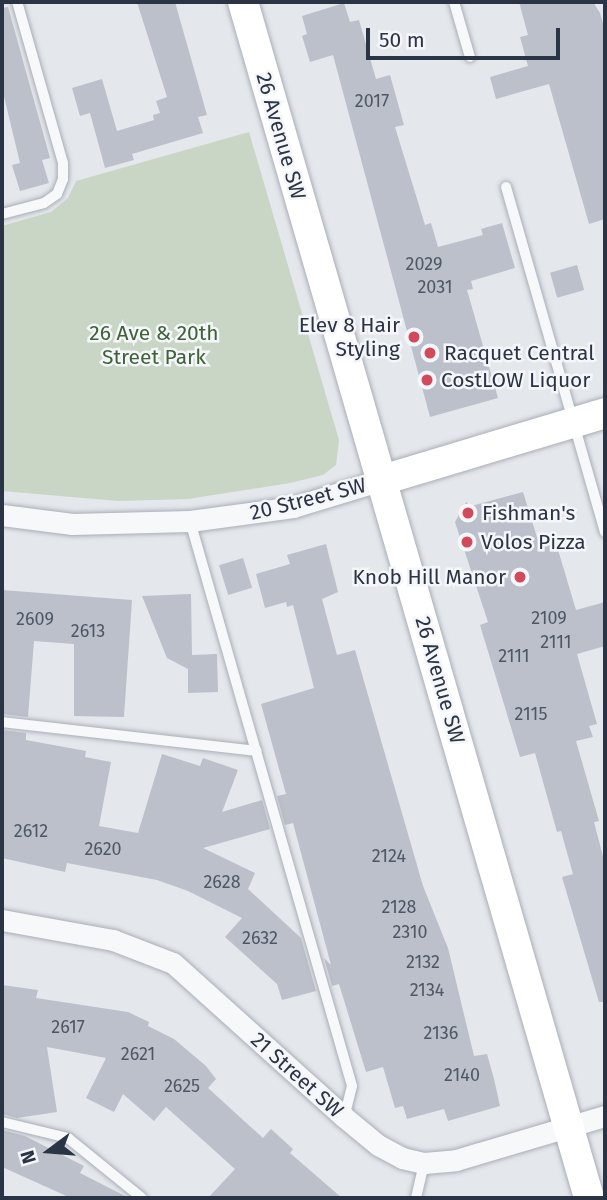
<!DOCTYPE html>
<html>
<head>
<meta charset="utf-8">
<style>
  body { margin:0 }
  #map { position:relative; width:607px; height:1200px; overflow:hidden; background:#e4e7ec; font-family:"Fira Sans",sans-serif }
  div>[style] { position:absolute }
  .green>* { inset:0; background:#c9d6c5 }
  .building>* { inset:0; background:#bbc0ca; transform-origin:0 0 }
  .roads { filter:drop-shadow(0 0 2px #a9aeb7) drop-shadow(0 0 2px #a9aeb7) }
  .lane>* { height:10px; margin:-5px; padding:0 5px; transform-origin:5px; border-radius:5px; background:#f7f8fa }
  .street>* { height:21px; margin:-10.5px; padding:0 10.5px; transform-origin:10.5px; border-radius:10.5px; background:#f7f8fa }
  .secondary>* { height:30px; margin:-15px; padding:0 15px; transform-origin:15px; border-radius:15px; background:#fff }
  .dots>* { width:19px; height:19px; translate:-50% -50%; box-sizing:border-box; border:4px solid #f4f6f9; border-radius:50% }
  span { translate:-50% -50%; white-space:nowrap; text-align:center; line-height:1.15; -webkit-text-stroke:5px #f4f6f9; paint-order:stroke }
  .number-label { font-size:18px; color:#4f5766 }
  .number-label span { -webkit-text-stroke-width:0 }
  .street-label { font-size:21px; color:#2b3445 }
  .poi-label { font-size:21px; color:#2b3445 }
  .right { translate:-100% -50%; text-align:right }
  .left { translate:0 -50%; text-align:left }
  .park-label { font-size:21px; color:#3f6138 }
  .frame { position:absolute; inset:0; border:4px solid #2b3445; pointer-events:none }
  .north { position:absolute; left:14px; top:1116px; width:70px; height:70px; -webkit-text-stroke:5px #f4f6f9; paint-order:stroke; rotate:254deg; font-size:19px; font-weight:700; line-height:28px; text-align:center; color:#2b3445 }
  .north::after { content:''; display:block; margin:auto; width:24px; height:32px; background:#2b3445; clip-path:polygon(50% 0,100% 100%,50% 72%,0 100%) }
  .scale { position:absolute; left:366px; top:28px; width:194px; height:32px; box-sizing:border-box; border:4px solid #2b3445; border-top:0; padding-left:9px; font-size:21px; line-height:24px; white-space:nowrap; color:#2b3445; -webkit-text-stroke:5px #f4f6f9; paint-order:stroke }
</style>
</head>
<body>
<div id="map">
  <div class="green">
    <i style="clip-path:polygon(249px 132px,339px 440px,336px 465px,323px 475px,290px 483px,188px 499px,118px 501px,2px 491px,2px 226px,51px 212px,68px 198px,76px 181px)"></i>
  </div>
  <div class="building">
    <i style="clip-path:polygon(137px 2px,175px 2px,207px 115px,198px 117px,203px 133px,132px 154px,134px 160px,105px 168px,90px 113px,80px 116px,72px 88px,102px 79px,117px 131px,154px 120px,153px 115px,160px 113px,156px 101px,167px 97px)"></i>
    <i style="clip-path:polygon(519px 2px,593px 2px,600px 13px,605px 30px,605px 219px,589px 224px,549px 84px,496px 99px,490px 77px,528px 66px,520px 37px,528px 35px)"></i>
    <i style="clip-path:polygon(344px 3px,350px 22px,359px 20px,376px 79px,390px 75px,404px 125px,395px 127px,425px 225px,431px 223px,438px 247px,483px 235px,481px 229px,502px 223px,515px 268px,471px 281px,473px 289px,467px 290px,498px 398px,430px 417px,333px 55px,310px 62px,302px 36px,307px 34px,302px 16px)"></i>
    <i style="clip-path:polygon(8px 7px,50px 158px,42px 160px,49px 183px,20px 191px,12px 165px,20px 163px,2px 88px,2px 8px)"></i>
    <i style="left:577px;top:265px;width:26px;height:28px;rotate:74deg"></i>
    <i style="clip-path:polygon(523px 492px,540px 547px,556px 543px,576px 610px,605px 602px,605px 646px,577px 654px,597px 724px,589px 726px,593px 737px,576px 741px,599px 821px,594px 822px,605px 864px,605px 1002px,599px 1002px,562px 877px,573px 874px,561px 831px,557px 832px,535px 753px,520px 757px,480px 625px,488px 622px,455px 522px,466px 502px,471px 506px)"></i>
    <i style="clip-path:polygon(326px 544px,338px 592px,322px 599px,337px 655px,355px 650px,423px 886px,448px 948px,474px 1056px,487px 1054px,494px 1079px,500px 1106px,448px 1121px,444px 1109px,407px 1119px,403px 1106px,395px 1108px,383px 1067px,366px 1072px,339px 984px,332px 986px,324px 958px,331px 965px,293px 823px,285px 825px,277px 796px,286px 794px,261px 704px,314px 688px,293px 605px,287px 607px,286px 602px,265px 608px,256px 574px,290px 564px,287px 555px)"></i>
    <i style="left:243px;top:558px;width:31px;height:25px;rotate:73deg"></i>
    <i style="clip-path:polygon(2px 590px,132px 600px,124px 717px,74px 716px,74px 644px,34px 641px,28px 717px,2px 714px)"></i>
    <i style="clip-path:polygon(191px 594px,192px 655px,217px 654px,218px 692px,188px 693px,188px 669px,167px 658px,142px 596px)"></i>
    <i style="clip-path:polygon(2px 730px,26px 733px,26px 740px,86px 751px,85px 757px,111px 762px,99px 826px,138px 833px,162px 754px,200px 766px,203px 758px,238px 770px,222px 812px,262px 800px,270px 829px,203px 848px,255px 873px,248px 889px,301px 938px,316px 991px,282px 1000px,277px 984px,225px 937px,242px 918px,188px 891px,157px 880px,67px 863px,65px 872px,2px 858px)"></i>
    <i style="clip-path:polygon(2px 985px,38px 990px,36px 998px,128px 1012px,149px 1022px,148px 1026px,174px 1039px,206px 1066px,216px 1079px,208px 1088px,263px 1138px,271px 1129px,293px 1149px,290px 1153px,342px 1198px,208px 1198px,235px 1169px,166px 1107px,154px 1121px,123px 1094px,114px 1112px,86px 1098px,106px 1058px,47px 1047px,57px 1112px,17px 1118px,2px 1114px)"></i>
    <i style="clip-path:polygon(2px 1130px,25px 1136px,84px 1166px,80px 1173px,129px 1198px,71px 1198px,2px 1167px)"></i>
  </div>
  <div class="roads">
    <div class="lane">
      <i style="left:454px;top:2px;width:57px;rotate:73.8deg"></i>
      <i style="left:506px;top:187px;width:359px;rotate:74deg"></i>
      <i style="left:2px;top:214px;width:43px;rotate:-14.7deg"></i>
      <i style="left:44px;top:203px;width:16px;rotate:-35deg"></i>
      <i style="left:57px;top:194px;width:16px;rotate:-68deg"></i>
      <i style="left:63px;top:179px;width:16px;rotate:-90deg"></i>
      <i style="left:63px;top:163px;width:167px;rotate:-105.9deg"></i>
      <i style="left:190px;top:521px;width:239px;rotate:74deg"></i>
      <i style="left:2px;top:722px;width:256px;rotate:6.5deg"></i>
      <i style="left:256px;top:751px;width:348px;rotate:74deg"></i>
      <i style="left:352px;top:1086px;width:32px;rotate:104deg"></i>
      <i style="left:2px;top:1122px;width:68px;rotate:13.6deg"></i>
      <i style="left:68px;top:1138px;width:95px;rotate:39deg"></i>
      <i style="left:416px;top:1198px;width:36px;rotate:-77deg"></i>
    </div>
    <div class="street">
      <i style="left:2px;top:515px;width:71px;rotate:7.3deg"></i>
      <i style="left:72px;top:524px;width:118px;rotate:-1.5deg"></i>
      <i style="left:190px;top:521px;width:104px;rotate:-7.7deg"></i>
      <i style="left:293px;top:507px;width:93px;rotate:-16.9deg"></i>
      <i style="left:2px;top:920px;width:113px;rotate:10.2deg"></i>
      <i style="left:113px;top:940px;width:64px;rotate:21deg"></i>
      <i style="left:173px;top:963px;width:230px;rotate:42deg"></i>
      <i style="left:344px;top:1117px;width:44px;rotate:39.5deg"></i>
      <i style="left:378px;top:1145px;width:27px;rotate:28deg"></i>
      <i style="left:402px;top:1158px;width:23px;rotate:13deg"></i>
      <i style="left:424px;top:1163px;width:32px;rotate:-5deg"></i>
      <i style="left:456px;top:1160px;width:155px;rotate:-16.5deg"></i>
    </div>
    <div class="secondary">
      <i style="left:243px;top:2px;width:1245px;rotate:73.86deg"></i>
      <i style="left:382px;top:480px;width:233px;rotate:-16.7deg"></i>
    </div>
  </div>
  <div class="dots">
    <i style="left:414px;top:337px;background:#d1495b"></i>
    <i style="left:430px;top:353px;background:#d1495b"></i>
    <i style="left:427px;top:380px;background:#d1495b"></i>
    <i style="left:468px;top:513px;background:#d1495b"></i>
    <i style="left:467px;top:542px;background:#d1495b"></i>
    <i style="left:520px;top:577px;background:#d1495b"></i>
  </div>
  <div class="number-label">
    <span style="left:372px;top:101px">2017</span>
    <span style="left:424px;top:264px">2029</span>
    <span style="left:435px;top:287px">2031</span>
    <span style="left:549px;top:618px">2109</span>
    <span style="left:35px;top:619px">2609</span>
    <span style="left:88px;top:631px">2613</span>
    <span style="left:556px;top:642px">2111</span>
    <span style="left:514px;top:656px">2111</span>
    <span style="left:531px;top:714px">2115</span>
    <span style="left:31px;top:831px">2612</span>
    <span style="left:103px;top:849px">2620</span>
    <span style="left:389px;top:856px">2124</span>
    <span style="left:222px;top:882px">2628</span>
    <span style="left:399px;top:907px">2128</span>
    <span style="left:410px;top:932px">2310</span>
    <span style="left:260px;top:938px">2632</span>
    <span style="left:423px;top:962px">2132</span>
    <span style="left:427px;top:990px">2134</span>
    <span style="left:68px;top:1027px">2617</span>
    <span style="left:441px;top:1033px">2136</span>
    <span style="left:138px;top:1054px">2621</span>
    <span style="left:462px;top:1075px">2140</span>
    <span style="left:182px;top:1086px">2625</span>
  </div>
  <div class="street-label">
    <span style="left:281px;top:136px;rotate:74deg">26 Avenue SW</span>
    <span style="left:308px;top:499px;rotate:-14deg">20 Street SW</span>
    <span style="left:440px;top:680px;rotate:74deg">26 Avenue SW</span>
    <span style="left:297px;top:1075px;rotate:42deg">21 Street SW</span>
  </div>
  <div class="poi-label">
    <span class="right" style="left:400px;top:337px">Elev 8 Hair<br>Styling</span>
    <span class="left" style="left:444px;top:353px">Racquet Central</span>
    <span class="left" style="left:441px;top:380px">CostLOW Liquor</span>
    <span class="left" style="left:482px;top:513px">Fishman's</span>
    <span class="left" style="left:481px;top:542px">Volos Pizza</span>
    <span class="right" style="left:506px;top:577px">Knob Hill Manor</span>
  </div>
  <div class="park-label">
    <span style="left:154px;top:345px">26 Ave &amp; 20th<br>Street Park</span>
  </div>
  <div class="frame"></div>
  <div class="north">N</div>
  <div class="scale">50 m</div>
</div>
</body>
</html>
